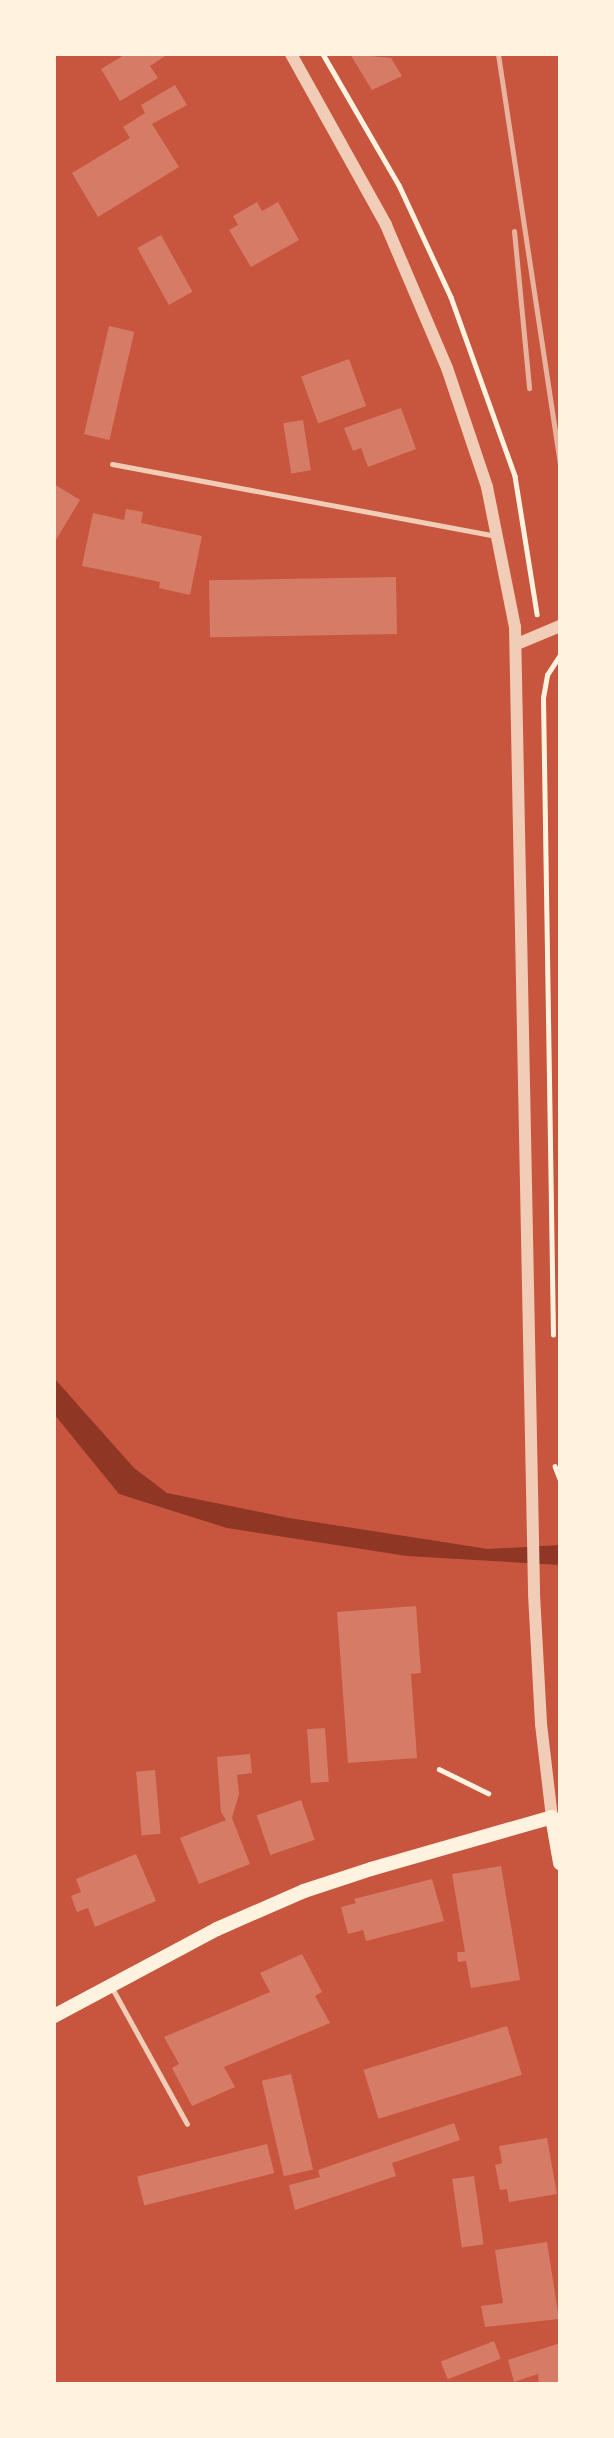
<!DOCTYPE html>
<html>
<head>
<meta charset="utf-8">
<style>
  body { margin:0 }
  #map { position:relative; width:614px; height:2438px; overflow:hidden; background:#c8553d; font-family:Montserrat,sans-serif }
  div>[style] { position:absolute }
  .water>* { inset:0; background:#8f3625 }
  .building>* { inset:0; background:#d67c66; transform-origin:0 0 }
  .path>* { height:4.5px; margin:-2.25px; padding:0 2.25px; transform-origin:2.25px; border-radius:2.25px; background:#fff3e0 }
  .service>* { height:5px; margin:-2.5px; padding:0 2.5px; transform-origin:2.5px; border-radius:2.5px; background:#f1ccb7 }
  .tertiary>* { height:12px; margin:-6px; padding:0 6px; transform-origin:6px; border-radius:6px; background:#f1ccb7 }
  .secondary>* { height:14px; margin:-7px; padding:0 7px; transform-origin:7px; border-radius:7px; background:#fff3e0 }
  .rail>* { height:5px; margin:-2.5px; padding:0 2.5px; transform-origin:2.5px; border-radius:2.5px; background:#e9b49f }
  span { translate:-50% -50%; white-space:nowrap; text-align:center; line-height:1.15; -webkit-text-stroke:7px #fff3e0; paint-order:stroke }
  .frame { position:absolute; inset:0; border:56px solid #fff3e0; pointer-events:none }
</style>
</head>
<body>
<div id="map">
  <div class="water">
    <i style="clip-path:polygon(54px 1378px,134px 1468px,167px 1493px,289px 1518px,488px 1549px,560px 1545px,560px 1565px,407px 1556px,227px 1528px,119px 1494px,54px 1414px)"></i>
  </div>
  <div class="building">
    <i style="clip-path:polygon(126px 54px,168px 54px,150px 66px,158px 78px,120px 101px,101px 69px)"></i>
    <i style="clip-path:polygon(350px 54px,391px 58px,402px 76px,372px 90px)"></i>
    <i style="clip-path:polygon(175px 85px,187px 105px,152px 124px,179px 167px,98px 217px,72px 173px,130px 138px,123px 127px,145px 113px,141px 105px)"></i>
    <i style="clip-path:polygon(257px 202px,262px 211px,278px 202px,299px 240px,251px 267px,229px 230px,238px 225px,233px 216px)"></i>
    <i style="left:161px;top:235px;width:65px;height:27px;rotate:61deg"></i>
    <i style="left:109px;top:326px;width:26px;height:111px;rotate:13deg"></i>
    <i style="left:349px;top:359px;width:50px;height:51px;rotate:70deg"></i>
    <i style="clip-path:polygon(401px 408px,416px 449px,368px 467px,361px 448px,353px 451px,344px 428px)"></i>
    <i style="left:303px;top:420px;width:51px;height:20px;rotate:81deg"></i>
    <i style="clip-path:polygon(54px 484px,80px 500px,54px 543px)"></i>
    <i style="clip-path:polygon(126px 509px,143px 512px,141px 523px,202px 536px,190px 595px,159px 588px,160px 582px,82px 566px,93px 513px,124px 520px)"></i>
    <i style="left:396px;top:577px;width:57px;height:187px;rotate:89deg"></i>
    <i style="clip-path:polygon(416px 1606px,421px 1673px,411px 1674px,417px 1758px,348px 1763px,337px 1612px)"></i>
    <i style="left:325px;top:1728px;width:54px;height:18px;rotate:86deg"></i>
    <i style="clip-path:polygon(250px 1754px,252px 1773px,237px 1775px,239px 1794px,232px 1818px,250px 1864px,199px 1884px,180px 1838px,226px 1820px,221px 1812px,217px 1757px)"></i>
    <i style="left:155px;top:1770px;width:64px;height:19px;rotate:85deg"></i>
    <i style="left:301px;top:1800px;width:42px;height:47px;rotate:71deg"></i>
    <i style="clip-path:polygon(136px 1854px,156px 1901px,95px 1927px,88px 1908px,77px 1912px,71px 1896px,81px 1892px,76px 1879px)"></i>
    <i style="clip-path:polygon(501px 1866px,520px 1980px,471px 1988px,466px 1961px,458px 1962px,457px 1952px,465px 1952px,452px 1874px)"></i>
    <i style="clip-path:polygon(432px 1879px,444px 1921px,366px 1941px,363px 1930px,348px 1934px,341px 1907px,356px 1903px,354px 1899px)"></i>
    <i style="clip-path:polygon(302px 1954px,322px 1992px,315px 1996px,330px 2023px,224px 2067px,235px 2087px,192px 2106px,172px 2068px,179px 2064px,164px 2037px,270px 1992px,260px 1973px)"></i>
    <i style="left:507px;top:2026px;width:51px;height:150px;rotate:73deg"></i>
    <i style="left:291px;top:2074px;width:98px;height:30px;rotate:77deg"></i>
    <i style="clip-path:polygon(454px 2123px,460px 2140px,392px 2163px,396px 2176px,295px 2210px,289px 2185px,320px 2177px,318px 2170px)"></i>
    <i style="clip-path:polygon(547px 2138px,557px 2194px,509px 2202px,507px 2189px,500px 2190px,495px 2165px,502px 2163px,499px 2146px)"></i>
    <i style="left:267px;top:2144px;width:30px;height:134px;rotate:76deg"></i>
    <i style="left:474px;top:2176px;width:69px;height:22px;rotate:82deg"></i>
    <i style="clip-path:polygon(547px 2242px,559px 2319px,485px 2327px,481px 2306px,503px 2303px,495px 2250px)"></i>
    <i style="left:494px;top:2341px;width:19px;height:57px;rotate:69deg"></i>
    <i style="clip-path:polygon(560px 2343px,560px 2384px,539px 2384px,538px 2374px,514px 2382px,508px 2360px)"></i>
  </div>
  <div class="path">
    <i style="left:323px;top:54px;width:151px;rotate:59.9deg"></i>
    <i style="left:399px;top:185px;width:123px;rotate:65.1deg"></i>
    <i style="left:451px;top:297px;width:190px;rotate:70.3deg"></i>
    <i style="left:515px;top:476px;width:140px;rotate:80.9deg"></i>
    <i style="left:553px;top:1335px;width:637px;rotate:-90.9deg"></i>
    <i style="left:543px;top:698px;width:23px;rotate:-80deg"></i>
    <i style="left:547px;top:675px;width:24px;rotate:-57deg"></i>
    <i style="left:555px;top:1466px;width:14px;rotate:69deg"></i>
    <i style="left:439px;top:1769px;width:55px;rotate:26.1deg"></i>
  </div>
  <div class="service">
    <i style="left:112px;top:464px;width:391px;rotate:10.6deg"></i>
    <i style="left:112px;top:1988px;width:155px;rotate:61.1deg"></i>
  </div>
  <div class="tertiary">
    <i style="left:291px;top:54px;width:196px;rotate:60.9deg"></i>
    <i style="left:386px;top:225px;width:155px;rotate:66.9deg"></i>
    <i style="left:447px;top:368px;width:126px;rotate:71.4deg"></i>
    <i style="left:487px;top:487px;width:143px;rotate:78.7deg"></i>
    <i style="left:515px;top:627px;width:967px;rotate:88.87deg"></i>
    <i style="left:534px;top:1594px;width:130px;rotate:86.9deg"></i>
    <i style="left:541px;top:1724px;width:94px;rotate:83.3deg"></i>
    <i style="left:517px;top:644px;width:47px;rotate:-22.7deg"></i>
  </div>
  <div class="secondary">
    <i style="left:54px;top:2016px;width:185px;rotate:-28.1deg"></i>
    <i style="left:217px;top:1929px;width:95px;rotate:-23.6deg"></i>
    <i style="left:304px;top:1891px;width:71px;rotate:-18.2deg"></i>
    <i style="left:371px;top:1869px;width:188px;rotate:-16deg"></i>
    <i style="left:552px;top:1817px;width:47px;rotate:80.1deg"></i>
  </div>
  <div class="rail">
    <i style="left:498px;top:54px;width:414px;rotate:81.4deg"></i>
    <i style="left:514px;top:231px;width:158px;rotate:84.5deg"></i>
  </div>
  <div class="frame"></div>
</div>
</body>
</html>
